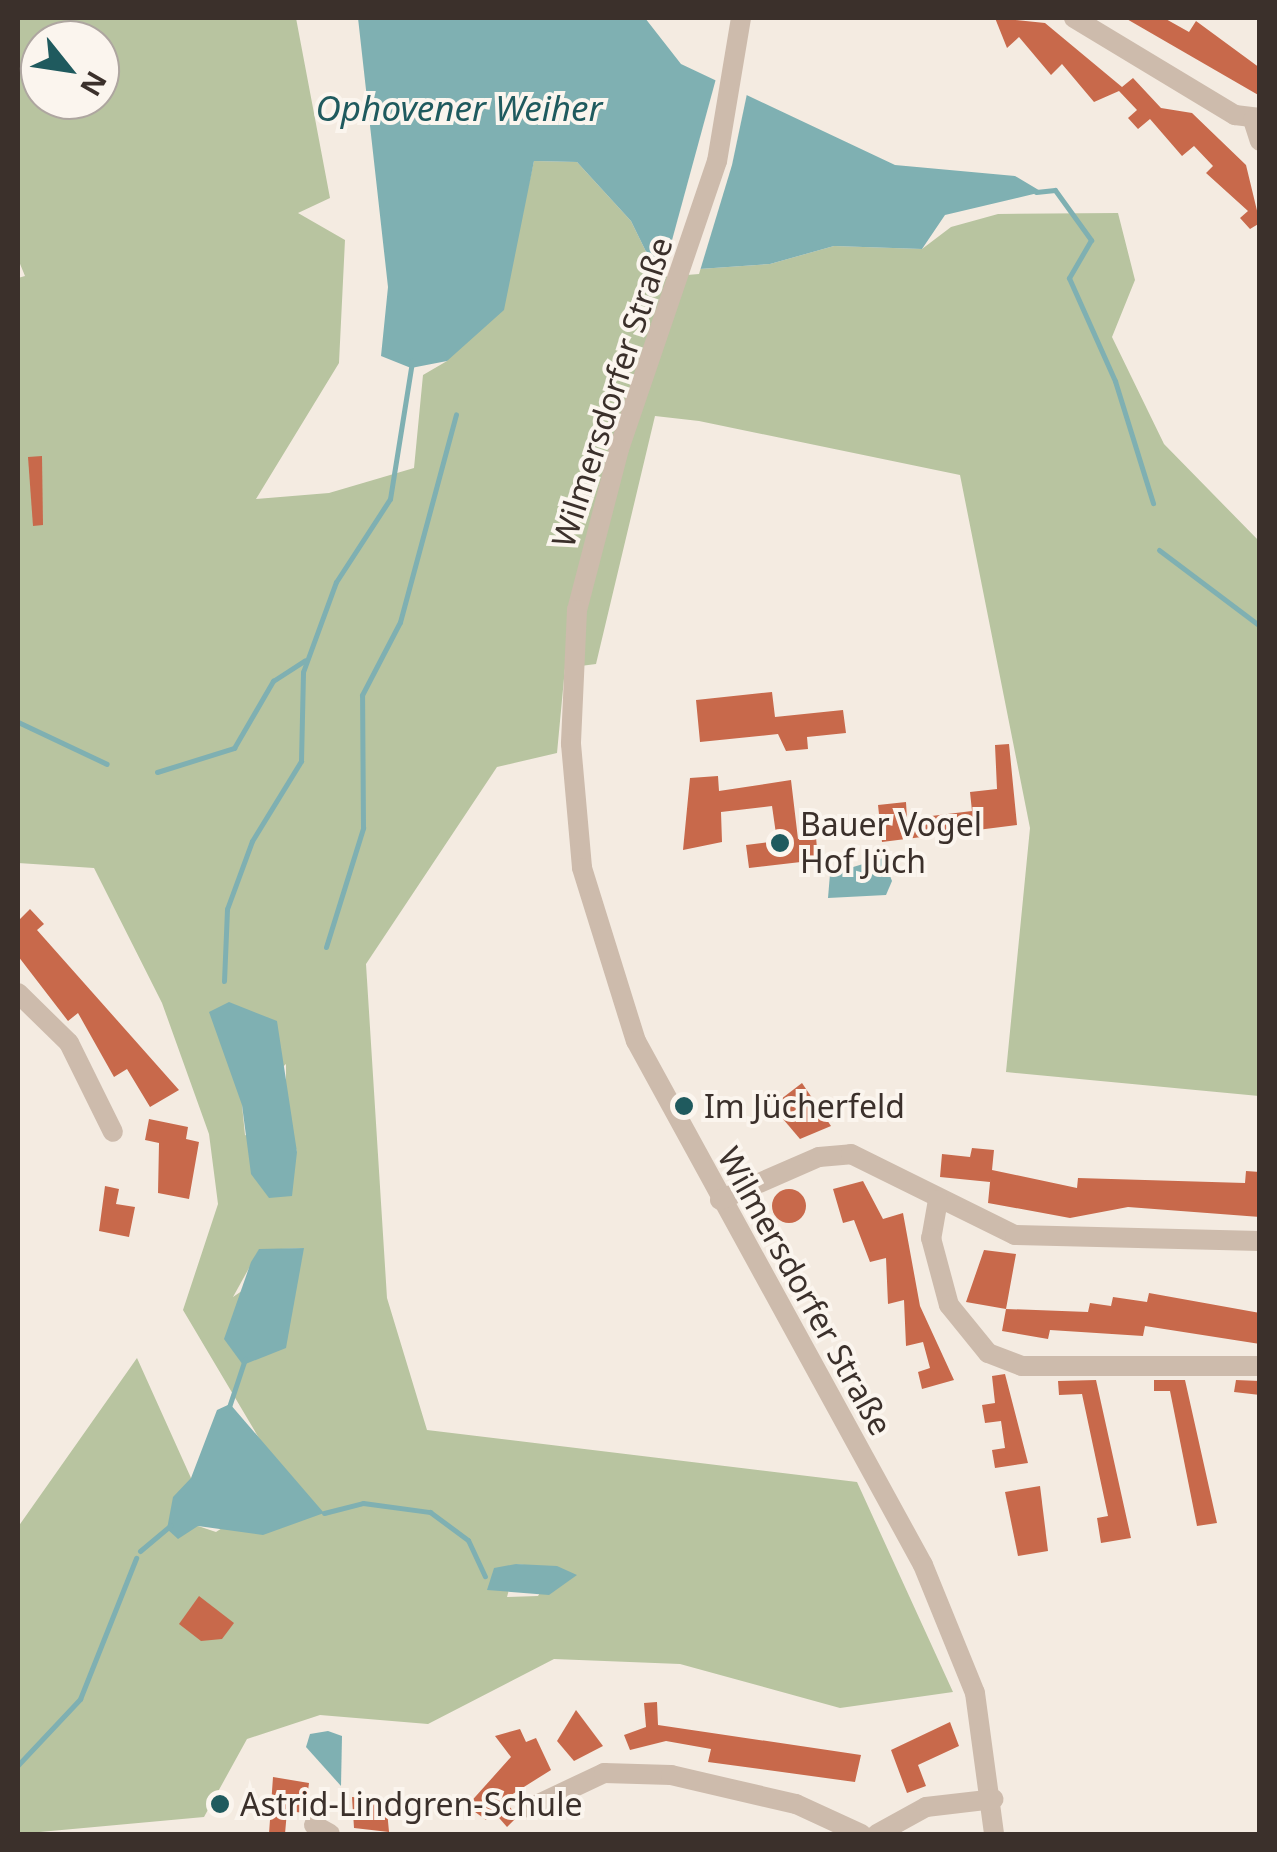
<!DOCTYPE html>
<html>
<head>
<meta charset="utf-8">
<style>
  body { margin:0 }
  #map { position:relative; width:1277px; height:1852px; overflow:hidden; background:#f4ebe1; font-family:"Noto Sans",sans-serif }
  div>[style] { position:absolute }
  .green>* { inset:0; background:#b8c4a0 }
  .water>* { inset:0; background:#7fb0b2 }
  .pier>* { inset:0; background:#f4ebe1 }
  .stream>* { height:5px; margin:-2.5px; padding:0 2.5px; transform-origin:2.5px; border-radius:2.5px; background:#7fb0b2 }
  .building>* { inset:0; background:#c8694b }
  .round { border-radius:50% }
  .minor>* { height:20px; margin:-10px; padding:0 10px; transform-origin:10px; border-radius:10px; background:#cdbbac }
  .dots>* { width:28px; height:28px; translate:-50% -50%; box-sizing:border-box; border:5px solid #fbf5ee; border-radius:50% }
  span { translate:-50% -50%; white-space:nowrap; text-align:center; line-height:1.15; -webkit-text-stroke:8px #fbf5ee; paint-order:stroke }
  .street-label { font-size:32px; color:#3b302b }
  .poi-label { font-size:32px; color:#3b302b }
  .left { translate:0 -50%; text-align:left }
  .water-label { font-size:35px; color:#1f5a5e; font-style:italic }
  .frame { position:absolute; inset:0; border:20px solid #3b302b; pointer-events:none }
  .north { position:absolute; left:20px; top:20px; width:100px; height:100px; box-sizing:border-box; background:#fbf5ee; border:2px solid #aea6a0; border-radius:50%; rotate:120deg; font-size:28px; font-weight:700; line-height:40px; text-align:center; color:#3b302b }
  .north::after { content:''; display:block; margin:auto; width:35px; height:45px; background:#1f5a5e; clip-path:polygon(50% 0,100% 100%,50% 72%,0 100%) }
</style>
</head>
<body>
<div id="map">
  <div class="green">
    <i style="clip-path:polygon(evenodd,18px 18px,296px 18px,330px 198px,298px 213px,345px 240px,339px 363px,256px 499px,329px 493px,414px 468px,423px 375px,447px 361px,518px 231px,534px 161px,577px 162px,631px 221px,656px 272px,770px 264px,834px 246px,922px 249px,951px 227px,998px 214px,1118px 213px,1135px 280px,1112px 337px,1164px 444px,1259px 541px,1259px 1096px,1006px 1072px,1030px 828px,960px 475px,699px 421px,655px 416px,596px 664px,565px 668px,557px 753px,497px 767px,366px 964px,387px 1298px,427px 1430px,857px 1482px,953px 1692px,840px 1708px,680px 1664px,554px 1659px,428px 1724px,320px 1715px,247px 1739px,204px 1817px,18px 1834px,18px 1527px,137px 1358px,191px 1478px,198px 1526px,216px 1532px,295px 1480px,272px 1460px,183px 1310px,218px 1204px,209px 1134px,162px 1003px,94px 868px,18px 863px,18px 278px,25px 276px,18px 259px,18px 18px,40px 40px,100px 40px,100px 100px,40px 100px,40px 40px,18px 18px,286px 1064px,286px 1113px,297px 1152px,245px 1135px,242px 1105px,286px 1064px,18px 18px,304px 1248px,233px 1297px,259px 1250px,304px 1248px,18px 18px,516px 1564px,541px 1567px,556px 1566px,538px 1596px,507px 1597px,516px 1564px)"></i>
  </div>
  <div class="water">
    <i style="clip-path:polygon(358px 18px,645px 18px,681px 64px,895px 165px,1015px 176px,1042px 192px,945px 215px,922px 249px,834px 246px,770px 264px,656px 272px,631px 221px,577px 162px,534px 161px,504px 310px,447px 361px,411px 368px,381px 356px,388px 287px)"></i>
    <i style="clip-path:polygon(883px 858px,892px 881px,886px 895px,828px 898px,830px 874px)"></i>
    <i style="clip-path:polygon(229px 1002px,277px 1021px,297px 1152px,292px 1196px,269px 1198px,251px 1174px,242px 1105px,209px 1012px)"></i>
    <i style="clip-path:polygon(304px 1248px,286px 1348px,243px 1365px,224px 1339px,251px 1262px,259px 1249px)"></i>
    <i style="clip-path:polygon(230px 1404px,324px 1513px,263px 1535px,198px 1526px,178px 1539px,167px 1529px,173px 1497px,191px 1478px,217px 1410px)"></i>
    <i style="clip-path:polygon(516px 1564px,557px 1566px,577px 1575px,549px 1595px,487px 1590px,494px 1568px)"></i>
    <i style="clip-path:polygon(328px 1731px,342px 1736px,341px 1786px,306px 1747px,310px 1734px)"></i>
  </div>
  <div class="pier">
    <i style="clip-path:polygon(717px 75px,748px 89px,732px 165px,699px 274px,662px 277px)"></i>
  </div>
  <div class="stream">
    <i style="left:1036px;top:192px;width:19px;rotate:-6deg"></i>
    <i style="left:1055px;top:190px;width:62px;rotate:54.2deg"></i>
    <i style="left:1091px;top:240px;width:44px;rotate:120.1deg"></i>
    <i style="left:1069px;top:278px;width:113px;rotate:65.9deg"></i>
    <i style="left:1115px;top:381px;width:128px;rotate:72.7deg"></i>
    <i style="left:1159px;top:550px;width:126px;rotate:37deg"></i>
    <i style="left:18px;top:722px;width:98px;rotate:25.3deg"></i>
    <i style="left:157px;top:772px;width:81px;rotate:-17.3deg"></i>
    <i style="left:234px;top:748px;width:78px;rotate:-59.8deg"></i>
    <i style="left:273px;top:681px;width:38px;rotate:-33deg"></i>
    <i style="left:326px;top:947px;width:125px;rotate:-72.7deg"></i>
    <i style="left:363px;top:828px;width:133px;rotate:-90.4deg"></i>
    <i style="left:362px;top:695px;width:82px;rotate:-62.5deg"></i>
    <i style="left:400px;top:622px;width:215px;rotate:-74.9deg"></i>
    <i style="left:224px;top:981px;width:72px;rotate:-87.6deg"></i>
    <i style="left:227px;top:909px;width:72px;rotate:-69.8deg"></i>
    <i style="left:252px;top:841px;width:94px;rotate:-58.5deg"></i>
    <i style="left:301px;top:761px;width:89px;rotate:-88.7deg"></i>
    <i style="left:303px;top:672px;width:96px;rotate:-69.9deg"></i>
    <i style="left:336px;top:582px;width:99px;rotate:-57deg"></i>
    <i style="left:390px;top:499px;width:140px;rotate:-80.9deg"></i>
    <i style="left:228px;top:1410px;width:54px;rotate:-71.6deg"></i>
    <i style="left:324px;top:1513px;width:40px;rotate:-14.4deg"></i>
    <i style="left:363px;top:1503px;width:68px;rotate:7.7deg"></i>
    <i style="left:430px;top:1512px;width:47px;rotate:36.4deg"></i>
    <i style="left:468px;top:1540px;width:40px;rotate:65deg"></i>
    <i style="left:140px;top:1551px;width:40px;rotate:-40deg"></i>
    <i style="left:18px;top:1765px;width:91px;rotate:-46.8deg"></i>
    <i style="left:80px;top:1699px;width:152px;rotate:-68.3deg"></i>
  </div>
  <div class="building">
    <i style="clip-path:polygon(995px 18px,1045px 23px,1122px 87px,1133px 78px,1161px 108px,1192px 113px,1246px 165px,1260px 223px,1250px 229px,1240px 218px,1248px 211px,1206px 173px,1213px 166px,1194px 146px,1182px 156px,1150px 119px,1138px 129px,1128px 118px,1137px 110px,1119px 91px,1094px 102px,1062px 64px,1051px 75px,1019px 37px,1007px 48px)"></i>
    <i style="clip-path:polygon(1125px 18px,1164px 18px,1189px 32px,1196px 21px,1260px 68px,1260px 96px)"></i>
    <i style="clip-path:polygon(42px 456px,43px 525px,33px 526px,28px 457px)"></i>
    <i style="clip-path:polygon(772px 692px,775px 717px,843px 710px,846px 733px,807px 737px,808px 749px,786px 751px,778px 734px,700px 742px,696px 700px)"></i>
    <i style="clip-path:polygon(1009px 744px,1017px 825px,882px 842px,878px 805px,906px 802px,907px 819px,972px 811px,970px 792px,997px 789px,995px 745px)"></i>
    <i style="clip-path:polygon(718px 776px,719px 791px,791px 780px,798px 839px,816px 837px,818px 860px,749px 868px,746px 845px,777px 841px,772px 806px,721px 812px,722px 842px,683px 850px,690px 778px)"></i>
    <i style="clip-path:polygon(30px 909px,44px 924px,37px 930px,179px 1090px,150px 1107px,127px 1069px,114px 1077px,78px 1013px,68px 1021px,18px 956px,18px 921px)"></i>
    <i style="clip-path:polygon(802px 1083px,831px 1126px,800px 1139px,772px 1106px)"></i>
    <i style="clip-path:polygon(149px 1119px,188px 1127px,186px 1139px,199px 1142px,189px 1199px,158px 1193px,159px 1143px,145px 1140px)"></i>
    <i style="clip-path:polygon(972px 1148px,994px 1150px,992px 1170px,1077px 1188px,1078px 1178px,1245px 1183px,1246px 1171px,1260px 1172px,1260px 1217px,1128px 1207px,1070px 1218px,988px 1203px,991px 1172px,990px 1182px,940px 1177px,942px 1154px,970px 1157px)"></i>
    <i style="clip-path:polygon(863px 1181px,883px 1219px,903px 1213px,920px 1306px,954px 1380px,922px 1389px,918px 1372px,930px 1368px,923px 1342px,906px 1346px,904px 1300px,888px 1304px,886px 1258px,870px 1262px,854px 1220px,843px 1223px,833px 1189px)"></i>
    <i style="clip-path:polygon(105px 1186px,119px 1189px,116px 1204px,135px 1207px,129px 1237px,99px 1231px)"></i>
    <i class="round" style="left:772px;top:1189px;width:34px;height:34px"></i>
    <i style="clip-path:polygon(984px 1250px,1016px 1254px,1006px 1309px,1088px 1312px,1090px 1303px,1111px 1306px,1113px 1297px,1147px 1302px,1149px 1293px,1260px 1313px,1260px 1344px,1145px 1326px,1143px 1336px,1050px 1330px,1048px 1339px,1002px 1331px,1006px 1309px,966px 1302px)"></i>
    <i style="clip-path:polygon(1005px 1374px,1028px 1463px,995px 1468px,992px 1450px,1005px 1448px,1001px 1421px,985px 1423px,982px 1405px,995px 1403px,992px 1376px)"></i>
    <i style="clip-path:polygon(1096px 1380px,1131px 1538px,1101px 1543px,1097px 1518px,1108px 1516px,1082px 1394px,1059px 1395px,1058px 1381px)"></i>
    <i style="clip-path:polygon(1154px 1380px,1185px 1380px,1217px 1523px,1197px 1526px,1170px 1391px,1154px 1391px)"></i>
    <i style="clip-path:polygon(1236px 1380px,1260px 1381px,1260px 1395px,1234px 1392px)"></i>
    <i style="clip-path:polygon(1040px 1486px,1048px 1551px,1018px 1556px,1005px 1492px)"></i>
    <i style="clip-path:polygon(199px 1596px,234px 1623px,222px 1639px,201px 1641px,179px 1624px)"></i>
    <i style="clip-path:polygon(657px 1702px,658px 1725px,861px 1755px,855px 1782px,708px 1762px,711px 1749px,666px 1741px,630px 1750px,624px 1735px,646px 1727px,644px 1703px)"></i>
    <i style="clip-path:polygon(576px 1710px,603px 1746px,574px 1761px,557px 1741px)"></i>
    <i style="clip-path:polygon(950px 1722px,959px 1746px,918px 1765px,926px 1786px,907px 1793px,891px 1750px)"></i>
    <i style="clip-path:polygon(520px 1729px,526px 1742px,536px 1738px,551px 1770px,503px 1800px,518px 1816px,507px 1827px,493px 1811px,486px 1820px,467px 1806px,511px 1757px,495px 1736px)"></i>
    <i style="clip-path:polygon(273px 1777px,309px 1783px,305px 1813px,287px 1811px,285px 1834px,269px 1834px)"></i>
    <i style="clip-path:polygon(352px 1797px,386px 1800px,389px 1832px,354px 1828px)"></i>
  </div>
  <div class="minor">
    <i style="left:741px;top:18px;width:145px;rotate:99.5deg"></i>
    <i style="left:717px;top:161px;width:304px;rotate:108.8deg"></i>
    <i style="left:619px;top:449px;width:166px;rotate:104.6deg"></i>
    <i style="left:577px;top:610px;width:134px;rotate:92.6deg"></i>
    <i style="left:571px;top:744px;width:124px;rotate:84.9deg"></i>
    <i style="left:582px;top:868px;width:181px;rotate:72.7deg"></i>
    <i style="left:636px;top:1041px;width:597px;rotate:61.29deg"></i>
    <i style="left:923px;top:1565px;width:138px;rotate:67.9deg"></i>
    <i style="left:975px;top:1693px;width:142px;rotate:82.3deg"></i>
    <i style="left:1074px;top:18px;width:188px;rotate:31.1deg"></i>
    <i style="left:1235px;top:115px;width:25px;rotate:7deg"></i>
    <i style="left:1253px;top:120px;width:22px;rotate:72deg"></i>
    <i style="left:18px;top:993px;width:71px;rotate:44.4deg"></i>
    <i style="left:69px;top:1043px;width:99px;rotate:63.7deg"></i>
    <i style="left:720px;top:1200px;width:108px;rotate:-23.5deg"></i>
    <i style="left:819px;top:1157px;width:32px;rotate:-5deg"></i>
    <i style="left:851px;top:1154px;width:183px;rotate:26.3deg"></i>
    <i style="left:1015px;top:1235px;width:245px;rotate:1.4deg"></i>
    <i style="left:938px;top:1200px;width:39px;rotate:100deg"></i>
    <i style="left:931px;top:1238px;width:69px;rotate:75deg"></i>
    <i style="left:949px;top:1305px;width:62px;rotate:50.9deg"></i>
    <i style="left:988px;top:1353px;width:36px;rotate:21deg"></i>
    <i style="left:1022px;top:1366px;width:238px"></i>
    <i style="left:530px;top:1808px;width:82px;rotate:-25.3deg"></i>
    <i style="left:604px;top:1773px;width:67px;rotate:1.7deg"></i>
    <i style="left:671px;top:1775px;width:128px;rotate:13.1deg"></i>
    <i style="left:796px;top:1804px;width:72px;rotate:24.8deg"></i>
    <i style="left:314px;top:1825px;width:18px;rotate:29deg"></i>
    <i style="left:877px;top:1834px;width:56px;rotate:-28.9deg"></i>
    <i style="left:926px;top:1807px;width:68px;rotate:-6.7deg"></i>
  </div>
  <div class="dots">
    <i style="left:780px;top:843px;background:#1f5a5e"></i>
    <i style="left:684px;top:1106px;background:#1f5a5e"></i>
    <i style="left:220px;top:1804px;background:#1f5a5e"></i>
  </div>
  <div class="street-label">
    <span style="left:612px;top:392px;rotate:-72deg">Wilmersdorfer Straße</span>
    <span style="left:805px;top:1291px;rotate:61deg">Wilmersdorfer Straße</span>
  </div>
  <div class="poi-label">
    <span class="left" style="left:800px;top:843px">Bauer Vogel<br>Hof Jüch</span>
    <span class="left" style="left:704px;top:1106px">Im Jücherfeld</span>
    <span class="left" style="left:240px;top:1804px">Astrid-Lindgren-Schule</span>
  </div>
  <div class="water-label">
    <span style="left:459px;top:108px">Ophovener Weiher</span>
  </div>
  <div class="frame"></div>
  <div class="north">N</div>
</div>
</body>
</html>
